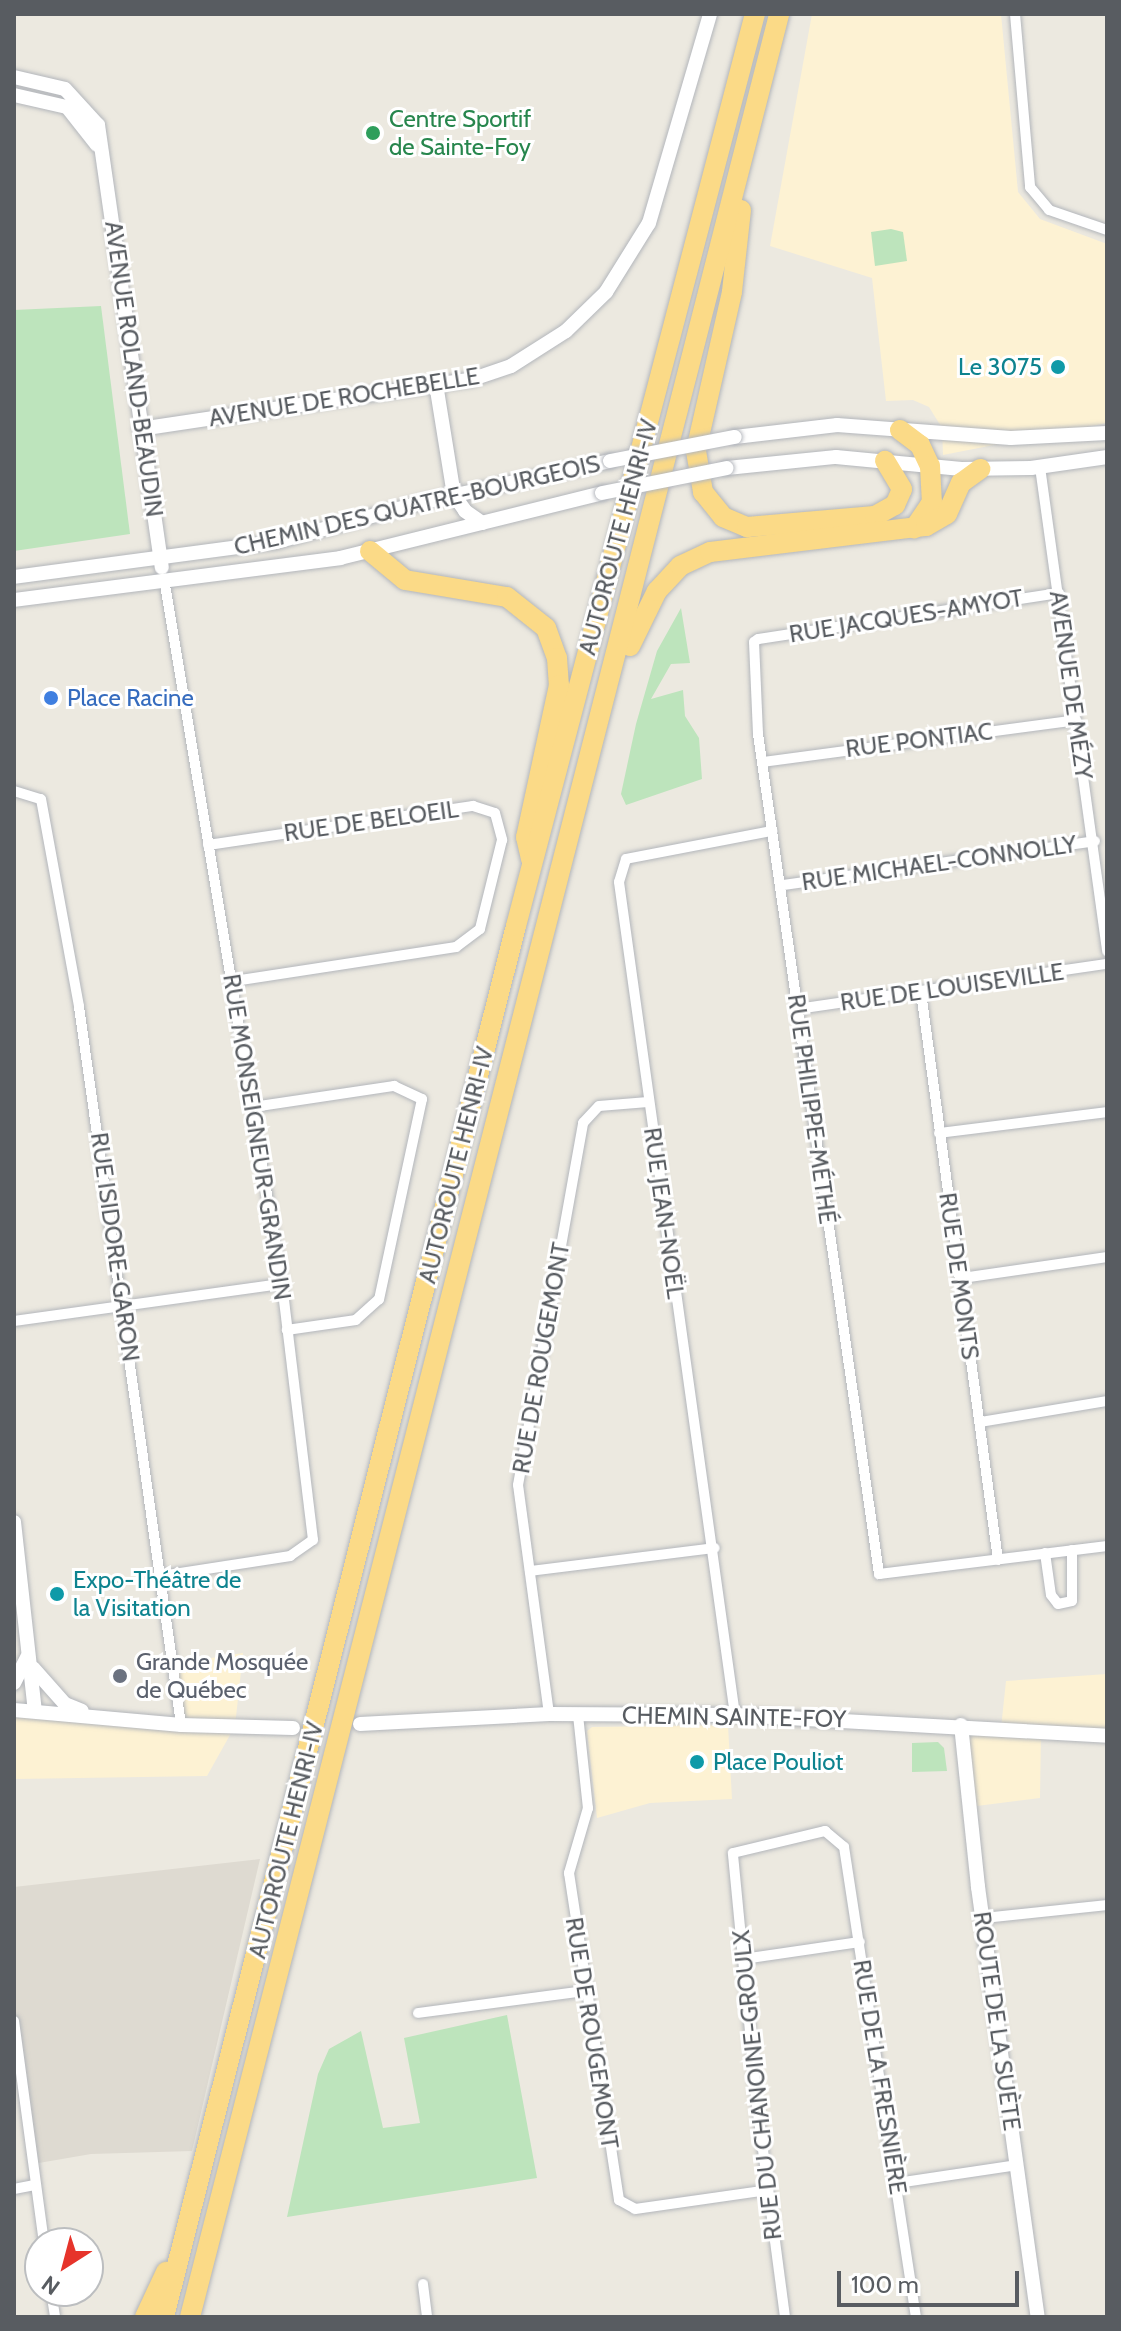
<!DOCTYPE html>
<html>
<head>
<meta charset="utf-8">
<style>
  body { margin:0 }
  #map { position:relative; width:1121px; height:2331px; overflow:hidden; background:#ece9e0; font-family:Cabin,sans-serif }
  div>[style] { position:absolute }
  .commercial>* { inset:0; background:#fdf2d3 }
  .education>* { inset:0; background:#dedad1 }
  .green>* { inset:0; background:#bde4bc }
  .roads { filter:drop-shadow(0 0 2px #b3b6bb) drop-shadow(0 0 2px #b3b6bb) }
  .street>* { height:10px; margin:-5px; padding:0 5px; transform-origin:5px; border-radius:5px; background:#fff }
  .secondary>* { height:14px; margin:-7px; padding:0 7px; transform-origin:7px; border-radius:7px; background:#fff }
  .highway>* { height:20px; margin:-10px; padding:0 10px; transform-origin:10px; border-radius:10px; background:#fbda87 }
  .bridges { filter:drop-shadow(0 0 2px #b4b7bd) drop-shadow(0 0 2px #b4b7bd) }
  .secondary-bridge>* { height:14px; margin:-7px; padding:0 7px; transform-origin:7px; border-radius:7px; background:#fff }
  .dots>* { width:22px; height:22px; translate:-50% -50%; box-sizing:border-box; border:4px solid #fff; border-radius:50% }
  span { translate:-50% -50%; white-space:nowrap; text-align:center; line-height:1.15; -webkit-text-stroke:6px #fff; paint-order:stroke }
  .leisure-label { font-size:24px; color:#27864d }
  .left { translate:0 -50%; text-align:left }
  .culture-label { font-size:24px; color:#0d838f }
  .right { translate:-100% -50%; text-align:right }
  .street-label { font-size:24px; color:#585c61 }
  .shop-label { font-size:24px; color:#366cbe }
  .worship-label { font-size:24px; color:#5b616d }
  .frame { position:absolute; inset:0; border:16px solid #585c61; pointer-events:none }
  .north { position:absolute; left:24px; top:2227px; width:80px; height:80px; box-sizing:border-box; background:#fff; border:2px solid #bcbec0; border-radius:50%; rotate:216deg; font-size:22px; font-weight:700; line-height:32px; text-align:center; color:#585c61 }
  .north::after { content:''; display:block; margin:auto; width:28px; height:36px; background:#e6342b; clip-path:polygon(50% 0,100% 100%,50% 72%,0 100%) }
  .scale { position:absolute; left:837px; top:2271px; width:182px; height:36px; box-sizing:border-box; border:4px solid #585c61; border-top:0; padding-left:10px; font-size:24px; line-height:28px; white-space:nowrap; color:#585c61; -webkit-text-stroke:6px #fff; paint-order:stroke }
</style>
</head>
<body>
<div id="map">
  <div class="commercial">
    <i style="clip-path:polygon(812px 14px,1001px 14px,1018px 192px,1040px 219px,1107px 244px,1107px 423px,943px 455px,942px 428px,929px 407px,913px 400px,886px 401px,872px 278px,770px 246px)"></i>
    <i style="clip-path:polygon(243px 1653px,235px 1726px,207px 1776px,14px 1779px,14px 1710px,180px 1725px,173px 1664px)"></i>
    <i style="clip-path:polygon(1107px 1674px,1107px 1736px,1041px 1732px,1040px 1798px,969px 1807px,961px 1725px,1001px 1728px,1006px 1681px)"></i>
    <i style="clip-path:polygon(728px 1725px,732px 1799px,650px 1803px,597px 1818px,587px 1731px,592px 1727px)"></i>
  </div>
  <div class="education">
    <i style="clip-path:polygon(260px 1859px,192px 2151px,91px 2154px,33px 2164px,14px 2024px,14px 1887px)"></i>
  </div>
  <div class="green">
    <i style="clip-path:polygon(891px 229px,903px 232px,907px 261px,875px 266px,871px 232px)"></i>
    <i style="clip-path:polygon(101px 306px,130px 534px,14px 551px,14px 310px)"></i>
    <i style="clip-path:polygon(681px 608px,690px 663px,671px 664px,651px 699px,683px 690px,685px 716px,699px 738px,702px 779px,626px 805px,621px 794px,636px 724px,657px 651px)"></i>
    <i style="clip-path:polygon(938px 1742px,944px 1748px,947px 1771px,912px 1772px,912px 1743px)"></i>
    <i style="clip-path:polygon(507px 2015px,537px 2178px,287px 2217px,318px 2074px,329px 2049px,361px 2031px,383px 2128px,420px 2123px,404px 2038px)"></i>
  </div>
  <div class="roads">
    <div class="street">
      <i style="left:1015px;top:14px;width:174px;rotate:85deg"></i>
      <i style="left:1030px;top:187px;width:30px;rotate:50deg"></i>
      <i style="left:1049px;top:210px;width:61px;rotate:19deg"></i>
      <i style="left:1040px;top:467px;width:489px;rotate:82.1deg"></i>
      <i style="left:1059px;top:593px;width:304px;rotate:171.3deg"></i>
      <i style="left:758px;top:639px;width:5px;rotate:143deg"></i>
      <i style="left:754px;top:642px;width:92px;rotate:87.5deg"></i>
      <i style="left:758px;top:734px;width:849px;rotate:81.8deg"></i>
      <i style="left:879px;top:1574px;width:230px;rotate:-7deg"></i>
      <i style="left:763px;top:762px;width:316px;rotate:-7.6deg"></i>
      <i style="left:14px;top:791px;width:28px;rotate:17deg"></i>
      <i style="left:41px;top:799px;width:211px;rotate:79.6deg"></i>
      <i style="left:79px;top:1007px;width:725px;rotate:81.91deg"></i>
      <i style="left:208px;top:845px;width:268px;rotate:-8.4deg"></i>
      <i style="left:473px;top:806px;width:23px;rotate:18deg"></i>
      <i style="left:495px;top:813px;width:28px;rotate:75deg"></i>
      <i style="left:502px;top:840px;width:92px;rotate:103.9deg"></i>
      <i style="left:480px;top:929px;width:30px;rotate:143deg"></i>
      <i style="left:456px;top:947px;width:226px;rotate:171.3deg"></i>
      <i style="left:783px;top:885px;width:315px;rotate:-8deg"></i>
      <i style="left:921px;top:992px;width:573px;rotate:82.28deg"></i>
      <i style="left:797px;top:1009px;width:313px;rotate:-8.3deg"></i>
      <i style="left:253px;top:1107px;width:143px;rotate:-8.5deg"></i>
      <i style="left:394px;top:1086px;width:31px;rotate:25deg"></i>
      <i style="left:422px;top:1099px;width:205px;rotate:102.1deg"></i>
      <i style="left:379px;top:1299px;width:31px;rotate:138deg"></i>
      <i style="left:356px;top:1320px;width:70px;rotate:171.8deg"></i>
      <i style="left:939px;top:1133px;width:169px;rotate:-7.1deg"></i>
      <i style="left:962px;top:1278px;width:147px;rotate:-8.2deg"></i>
      <i style="left:14px;top:1321px;width:271px;rotate:-7.9deg"></i>
      <i style="left:980px;top:1422px;width:129px;rotate:-9.4deg"></i>
      <i style="left:1045px;top:1553px;width:42px;rotate:81.9deg"></i>
      <i style="left:1051px;top:1595px;width:11px;rotate:52deg"></i>
      <i style="left:1058px;top:1604px;width:14px;rotate:-12deg"></i>
      <i style="left:1072px;top:1601px;width:51px;rotate:-90deg"></i>
      <i style="left:530px;top:1571px;width:186px;rotate:-7.1deg"></i>
      <i style="left:161px;top:1576px;width:131px;rotate:-8.8deg"></i>
      <i style="left:290px;top:1556px;width:28px;rotate:-35deg"></i>
      <i style="left:313px;top:1540px;width:258px;rotate:-96.9deg"></i>
      <i style="left:282px;top:1284px;width:715px;rotate:-99.5deg"></i>
      <i style="left:549px;top:1714px;width:231px;rotate:-97.7deg"></i>
      <i style="left:518px;top:1485px;width:368px;rotate:-79.8deg"></i>
      <i style="left:583px;top:1123px;width:23px;rotate:-47deg"></i>
      <i style="left:599px;top:1106px;width:49px;rotate:-4.7deg"></i>
      <i style="left:578px;top:1715px;width:94px;rotate:83.9deg"></i>
      <i style="left:588px;top:1808px;width:68px;rotate:106.3deg"></i>
      <i style="left:569px;top:1873px;width:331px;rotate:81.3deg"></i>
      <i style="left:619px;top:2200px;width:18px;rotate:29deg"></i>
      <i style="left:635px;top:2209px;width:134px;rotate:-8.1deg"></i>
      <i style="left:735px;top:1715px;width:841px;rotate:-97.93deg"></i>
      <i style="left:619px;top:882px;width:24px;rotate:-73deg"></i>
      <i style="left:626px;top:859px;width:149px;rotate:-10.9deg"></i>
      <i style="left:984px;top:1918px;width:124px;rotate:-6deg"></i>
      <i style="left:743px;top:1959px;width:118px;rotate:-8.3deg"></i>
      <i style="left:418px;top:2013px;width:169px;rotate:-7.5deg"></i>
      <i style="left:14px;top:2021px;width:224px;rotate:82.3deg"></i>
      <i style="left:897px;top:2183px;width:122px;rotate:-8.5deg"></i>
      <i style="left:14px;top:2189px;width:21px;rotate:-11deg"></i>
      <i style="left:423px;top:2284px;width:33px;rotate:83deg"></i>
      <i style="left:51px;top:2291px;width:26px;rotate:81deg"></i>
      <i style="left:785px;top:2317px;width:215px;rotate:-97.5deg"></i>
      <i style="left:757px;top:2104px;width:252px;rotate:-95.5deg"></i>
      <i style="left:733px;top:1853px;width:95px;rotate:-13.4deg"></i>
      <i style="left:825px;top:1831px;width:25px;rotate:40deg"></i>
      <i style="left:844px;top:1847px;width:475px;rotate:81.3deg"></i>
    </div>
    <div class="secondary">
      <i style="left:14px;top:77px;width:52px;rotate:13.2deg"></i>
      <i style="left:65px;top:89px;width:49px;rotate:47.5deg"></i>
      <i style="left:98px;top:125px;width:447px;rotate:81.8deg"></i>
      <i style="left:14px;top:95px;width:54px;rotate:12.8deg"></i>
      <i style="left:67px;top:107px;width:48px;rotate:51.7deg"></i>
      <i style="left:436px;top:384px;width:112px;rotate:80.8deg"></i>
      <i style="left:454px;top:495px;width:19px;rotate:55deg"></i>
      <i style="left:465px;top:511px;width:21px;rotate:35deg"></i>
      <i style="left:140px;top:429px;width:337px;rotate:-8.5deg"></i>
      <i style="left:473px;top:379px;width:40px;rotate:-18.9deg"></i>
      <i style="left:511px;top:366px;width:65px;rotate:-32.5deg"></i>
      <i style="left:566px;top:331px;width:56px;rotate:-44.3deg"></i>
      <i style="left:606px;top:292px;width:81px;rotate:-58.1deg"></i>
      <i style="left:649px;top:223px;width:218px;rotate:-73.7deg"></i>
      <i style="left:735px;top:437px;width:103px;rotate:-6.7deg"></i>
      <i style="left:837px;top:425px;width:174px;rotate:4.3deg"></i>
      <i style="left:1011px;top:438px;width:96px;rotate:-3deg"></i>
      <i style="left:727px;top:468px;width:110px;rotate:-5.8deg"></i>
      <i style="left:836px;top:457px;width:126px;rotate:5.5deg"></i>
      <i style="left:961px;top:469px;width:70px;rotate:-0.8deg"></i>
      <i style="left:1031px;top:468px;width:77px;rotate:-8.2deg"></i>
      <i style="left:14px;top:577px;width:264px;rotate:-7.6deg"></i>
      <i style="left:276px;top:542px;width:153px;rotate:-15.1deg"></i>
      <i style="left:424px;top:502px;width:190px;rotate:-12.4deg"></i>
      <i style="left:14px;top:600px;width:329px;rotate:-7.3deg"></i>
      <i style="left:340px;top:558px;width:270px;rotate:-13.9deg"></i>
      <i style="left:14px;top:1522px;width:190px;rotate:83.7deg"></i>
      <i style="left:33px;top:1668px;width:48px;rotate:48.4deg"></i>
      <i style="left:65px;top:1704px;width:18px;rotate:22deg"></i>
      <i style="left:14px;top:1683px;width:29px;rotate:-63deg"></i>
      <i style="left:14px;top:1710px;width:168px;rotate:5.1deg"></i>
      <i style="left:181px;top:1725px;width:112px;rotate:1.5deg"></i>
      <i style="left:360px;top:1724px;width:189px;rotate:-3deg"></i>
      <i style="left:549px;top:1714px;width:186px;rotate:0.3deg"></i>
      <i style="left:735px;top:1715px;width:373px;rotate:3.2deg"></i>
      <i style="left:961px;top:1725px;width:163px;rotate:84deg"></i>
      <i style="left:978px;top:1887px;width:434px;rotate:82.1deg"></i>
    </div>
    <div class="highway">
      <i style="left:741px;top:210px;width:82px;rotate:96.3deg"></i>
      <i style="left:732px;top:292px;width:163px;rotate:102.8deg"></i>
      <i style="left:696px;top:451px;width:42px;rotate:80.3deg"></i>
      <i style="left:703px;top:492px;width:32px;rotate:51deg"></i>
      <i style="left:723px;top:517px;width:26px;rotate:23deg"></i>
      <i style="left:747px;top:527px;width:128px;rotate:-4.9deg"></i>
      <i style="left:875px;top:516px;width:23px;rotate:-29deg"></i>
      <i style="left:895px;top:505px;width:17px;rotate:-66deg"></i>
      <i style="left:902px;top:489px;width:33px;rotate:-121deg"></i>
      <i style="left:900px;top:430px;width:25px;rotate:37deg"></i>
      <i style="left:920px;top:445px;width:23px;rotate:65deg"></i>
      <i style="left:930px;top:466px;width:36px;rotate:87deg"></i>
      <i style="left:932px;top:502px;width:32px;rotate:124deg"></i>
      <i style="left:370px;top:551px;width:45px;rotate:39.6deg"></i>
      <i style="left:405px;top:580px;width:103px;rotate:9.5deg"></i>
      <i style="left:507px;top:597px;width:50px;rotate:38.5deg"></i>
      <i style="left:546px;top:628px;width:32px;rotate:70deg"></i>
      <i style="left:557px;top:658px;width:27px;rotate:86deg"></i>
      <i style="left:559px;top:685px;width:156px;rotate:102.2deg"></i>
      <i style="left:526px;top:837px;width:23px;rotate:77deg"></i>
      <i style="left:630px;top:646px;width:61px;rotate:-63.9deg"></i>
      <i style="left:657px;top:591px;width:34px;rotate:-47deg"></i>
      <i style="left:680px;top:566px;width:33px;rotate:-25deg"></i>
      <i style="left:710px;top:552px;width:218px;rotate:-6.9deg"></i>
      <i style="left:926px;top:526px;width:24px;rotate:-30deg"></i>
      <i style="left:947px;top:514px;width:34px;rotate:-66deg"></i>
      <i style="left:961px;top:483px;width:24px;rotate:-36deg"></i>
      <i style="left:145px;top:2317px;width:50px;rotate:-65deg"></i>
      <i style="left:164px;top:2317px;width:1435px;rotate:-75.8deg"></i>
      <i style="left:516px;top:926px;width:943px;rotate:-75.32deg"></i>
      <i style="left:190px;top:2317px;width:2377px;rotate:-75.65deg"></i>
    </div>
  </div>
  <div class="bridges">
    <div class="secondary-bridge">
      <i style="left:610px;top:461px;width:127px;rotate:-10.9deg"></i>
      <i style="left:602px;top:493px;width:127px;rotate:-11.3deg"></i>
    </div>
  </div>
  <div class="dots">
    <i style="left:373px;top:133px;background:#2e9e5b"></i>
    <i style="left:1058px;top:367px;background:#0f9aa8"></i>
    <i style="left:51px;top:698px;background:#3f7fe0"></i>
    <i style="left:57px;top:1594px;background:#0f9aa8"></i>
    <i style="left:120px;top:1676px;background:#6b7280"></i>
    <i style="left:697px;top:1762px;background:#0f9aa8"></i>
  </div>
  <div class="leisure-label">
    <span class="left" style="left:389px;top:133px">Centre Sportif<br>de Sainte-Foy</span>
  </div>
  <div class="culture-label">
    <span class="right" style="left:1042px;top:367px">Le 3075</span>
    <span class="left" style="left:73px;top:1594px">Expo-Théâtre de<br>la Visitation</span>
    <span class="left" style="left:713px;top:1762px">Place Pouliot</span>
  </div>
  <div class="street-label">
    <span style="left:134px;top:369px;rotate:82deg">AVENUE ROLAND-BEAUDIN</span>
    <span style="left:344px;top:397px;rotate:-9deg">AVENUE DE ROCHEBELLE</span>
    <span style="left:417px;top:505px;rotate:-13deg">CHEMIN DES QUATRE-BOURGEOIS</span>
    <span style="left:618px;top:537px;rotate:-75deg">AUTOROUTE HENRI-IV</span>
    <span style="left:906px;top:616px;rotate:-9deg">RUE JACQUES-AMYOT</span>
    <span style="left:1071px;top:685px;rotate:82deg">AVENUE DE MÉZY</span>
    <span style="left:919px;top:740px;rotate:-7deg">RUE PONTIAC</span>
    <span style="left:371px;top:821px;rotate:-8deg">RUE DE BELOEIL</span>
    <span style="left:939px;top:863px;rotate:-8deg">RUE MICHAEL-CONNOLLY</span>
    <span style="left:952px;top:987px;rotate:-8deg">RUE DE LOUISEVILLE</span>
    <span style="left:812px;top:1109px;rotate:82deg">RUE PHILIPPE-MÉTHÉ</span>
    <span style="left:257px;top:1137px;rotate:81deg">RUE MONSEIGNEUR-GRANDIN</span>
    <span style="left:456px;top:1165px;rotate:-76deg">AUTOROUTE HENRI-IV</span>
    <span style="left:664px;top:1213px;rotate:82deg">RUE JEAN-NOËL</span>
    <span style="left:115px;top:1247px;rotate:82deg">RUE ISIDORE-GARON</span>
    <span style="left:959px;top:1276px;rotate:82deg">RUE DE MONTS</span>
    <span style="left:541px;top:1358px;rotate:-80deg">RUE DE ROUGEMONT</span>
    <span style="left:734px;top:1717px;rotate:1deg">CHEMIN SAINTE-FOY</span>
    <span style="left:286px;top:1840px;rotate:-76deg">AUTOROUTE HENRI-IV</span>
    <span style="left:997px;top:2021px;rotate:82deg">ROUTE DE LA SUÈTE</span>
    <span style="left:592px;top:2033px;rotate:81deg">RUE DE ROUGEMONT</span>
    <span style="left:880px;top:2077px;rotate:81deg">RUE DE LA FRESNIÈRE</span>
    <span style="left:757px;top:2085px;rotate:-96deg">RUE DU CHANOINE-GROULX</span>
  </div>
  <div class="shop-label">
    <span class="left" style="left:67px;top:698px">Place Racine</span>
  </div>
  <div class="worship-label">
    <span class="left" style="left:136px;top:1676px">Grande Mosquée<br>de Québec</span>
  </div>
  <div class="frame"></div>
  <div class="north">N</div>
  <div class="scale">100 m</div>
</div>
</body>
</html>
